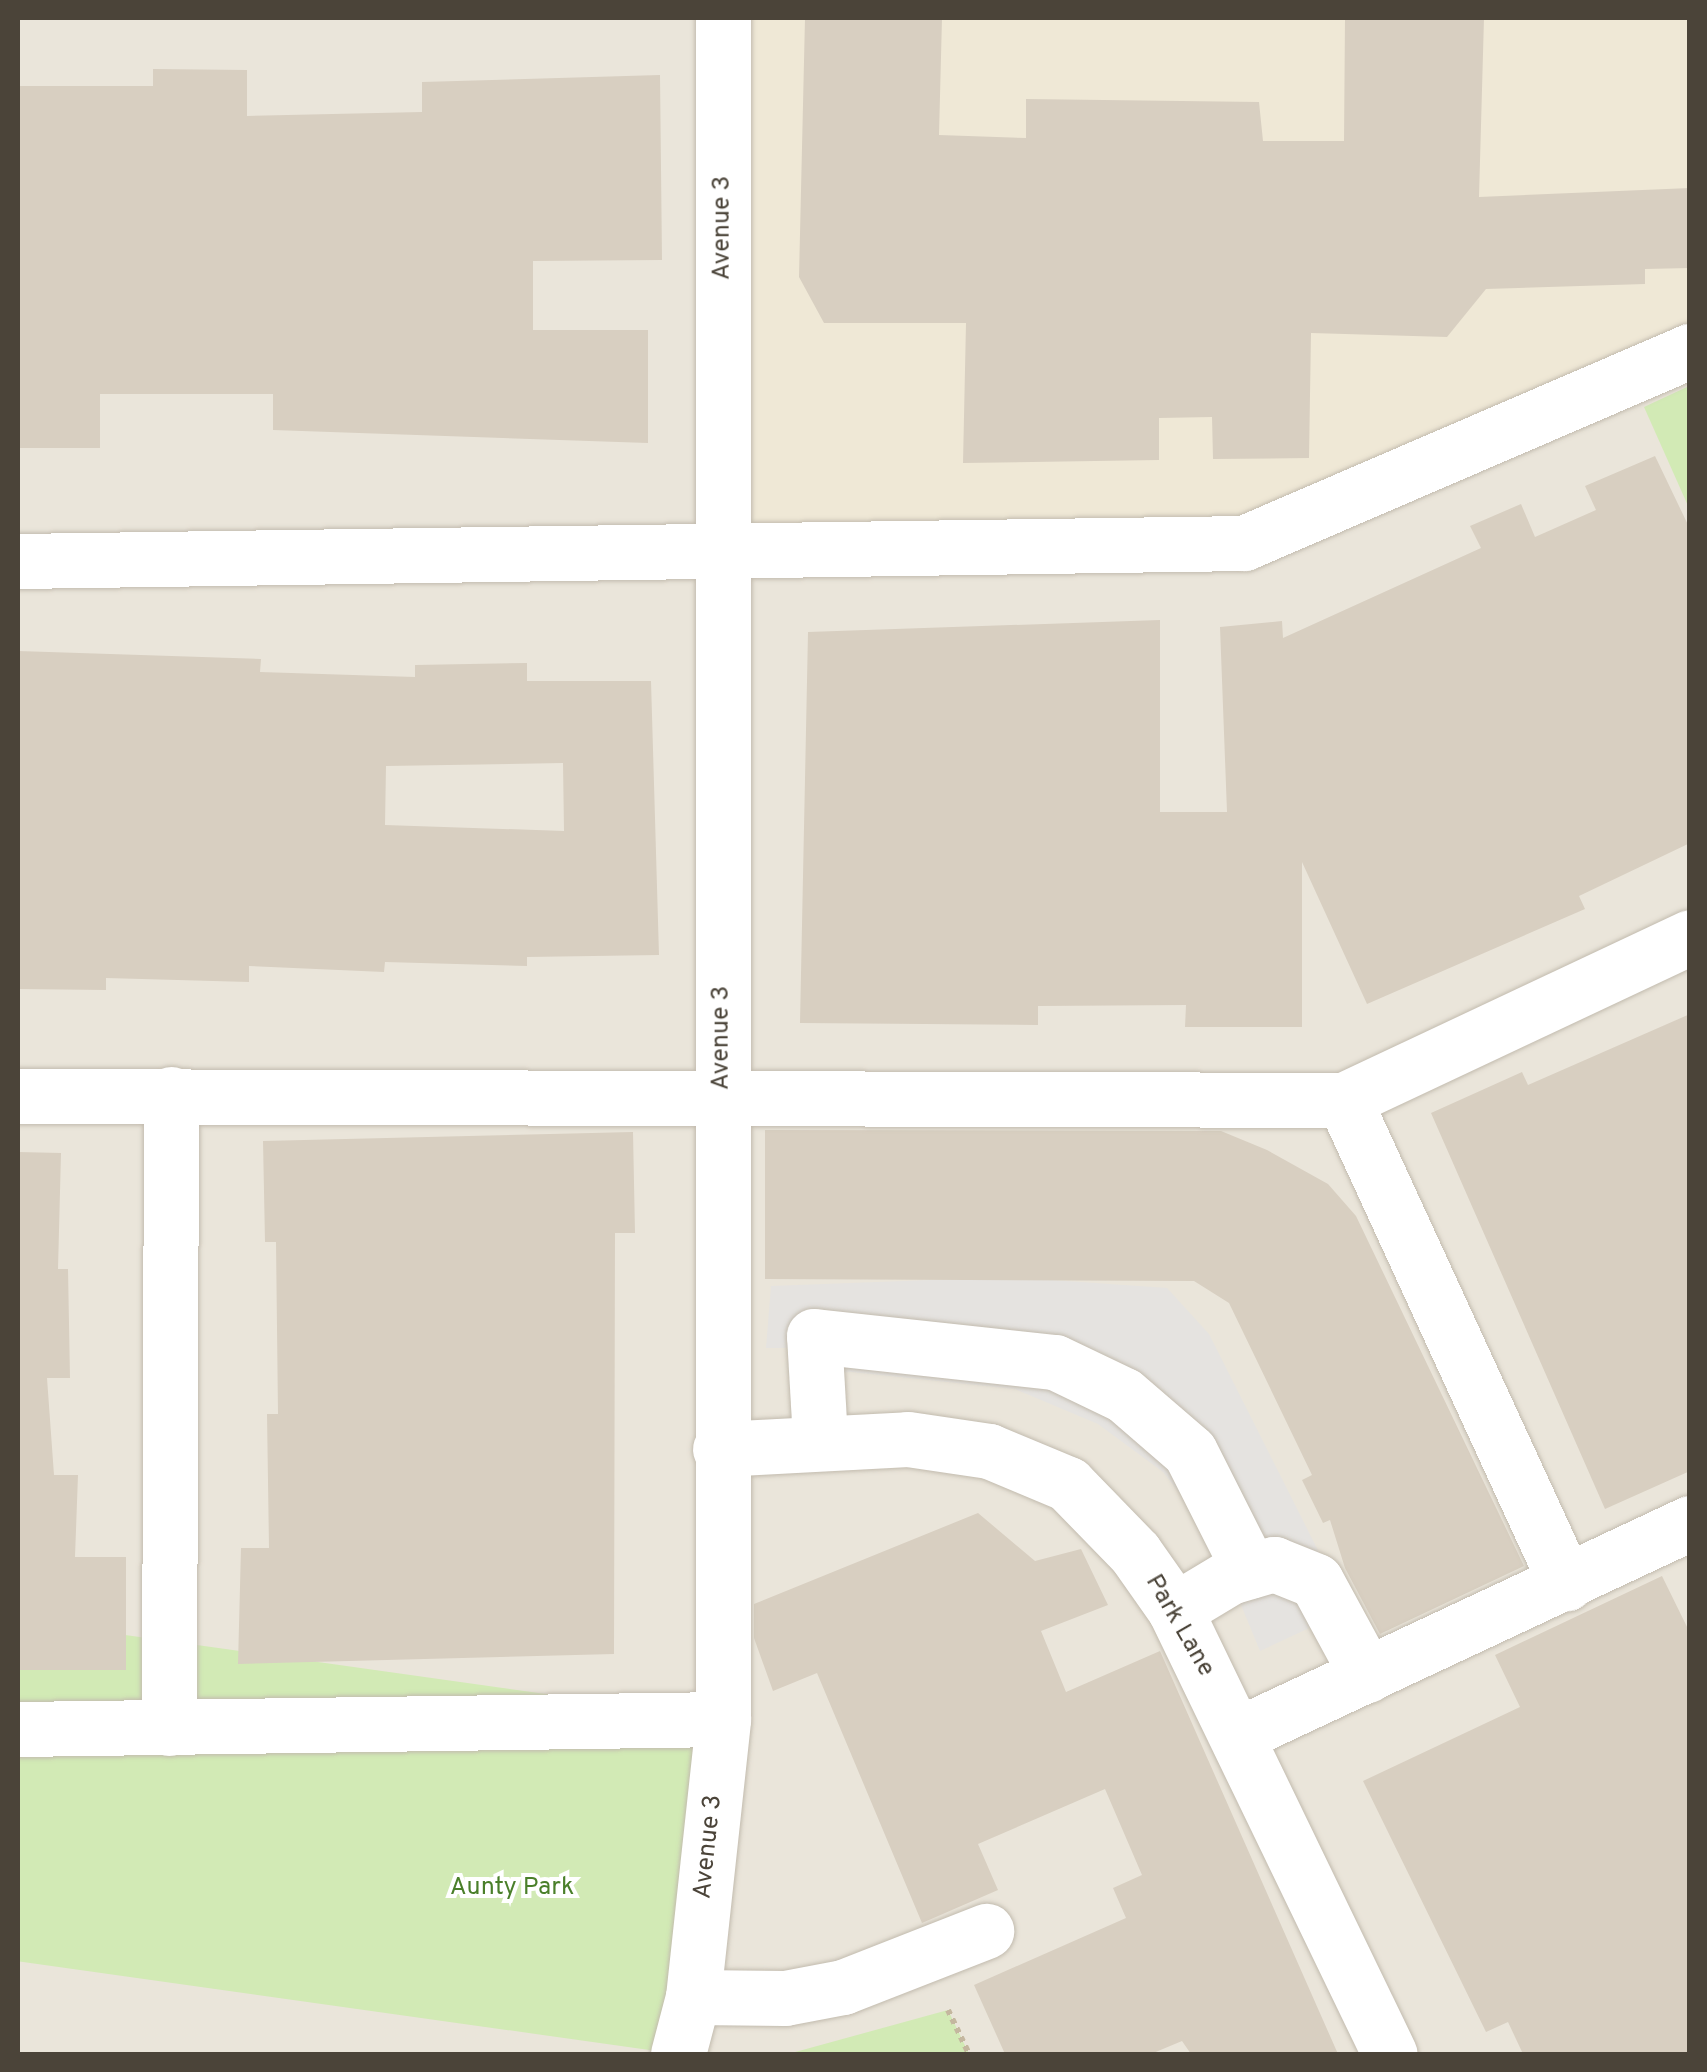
<!DOCTYPE html>
<html>
<head>
<meta charset="utf-8">
<style>
  body { margin:0 }
  #map { position:relative; width:1707px; height:2072px; overflow:hidden; background:#f6f3ec; font-family:Overpass,sans-serif }
  div>[style] { position:absolute }
  .residential>* { inset:0; background:#eae5da; transform-origin:0 0 }
  .education>* { inset:0; background:#efe8d6 }
  .green>* { inset:0; background:#d2eab5; transform-origin:0 0 }
  .parking>* { inset:0; background:#e5e3e0 }
  .building>* { inset:0; background:#d8cfc1 }
  .path>* { height:6px; margin-top:-3px; transform-origin:0; background:repeating-linear-gradient(90deg,#c4b79f 0 5px,transparent 0 10px) }
  .roads { filter:drop-shadow(0 0 2px #c2bbae) drop-shadow(0 0 2px #c2bbae) }
  .minor>* { height:55px; margin:-27.5px; padding:0 27.5px; transform-origin:27.5px; border-radius:27.5px; background:#fff }
  span { translate:-50% -50%; white-space:nowrap; text-align:center; line-height:1.15; -webkit-text-stroke:8px #fff; paint-order:stroke }
  .street-label { font-size:25px; color:#4b4439 }
  .park-label { font-size:25px; color:#4a7f2a }
  .frame { position:absolute; inset:0; border:20px solid #4b4439; pointer-events:none }
</style>
</head>
<body>
<div id="map">
  <div class="residential">
    <i style="left:18px;top:18px;width:1671px;height:2036px"></i>
  </div>
  <div class="education">
    <i style="clip-path:polygon(721px 18px,1689px 18px,1689px 349px,1244px 543px,722px 553px)"></i>
  </div>
  <div class="green">
    <i style="clip-path:polygon(1689px 386px,1689px 508px,1644px 407px)"></i>
    <i style="left:723px;top:1719px;width:338px;height:705px;rotate:98deg"></i>
    <i style="clip-path:polygon(948px 2010px,969px 2054px,788px 2054px)"></i>
  </div>
  <div class="parking">
    <i style="clip-path:polygon(1010px 1277px,1167px 1288px,1209px 1334px,1348px 1610px,1260px 1651px,1213px 1537px,1163px 1472px,1098px 1424px,1015px 1389px,851px 1372px,801px 1375px,799px 1348px,766px 1348px,771px 1286px)"></i>
  </div>
  <div class="building">
    <i style="clip-path:polygon(805px 18px,942px 18px,939px 135px,1026px 138px,1026px 99px,1259px 102px,1263px 141px,1344px 141px,1345px 18px,1484px 18px,1479px 197px,1690px 188px,1690px 268px,1645px 269px,1645px 284px,1486px 289px,1447px 337px,1311px 333px,1309px 458px,1213px 459px,1212px 417px,1159px 418px,1159px 460px,963px 463px,966px 323px,824px 323px,799px 277px)"></i>
    <i style="clip-path:polygon(153px 69px,247px 70px,247px 116px,422px 112px,422px 82px,660px 75px,662px 260px,533px 261px,533px 330px,648px 330px,648px 443px,273px 430px,273px 394px,100px 394px,100px 448px,18px 448px,18px 86px,153px 86px)"></i>
    <i style="clip-path:polygon(1655px 456px,1690px 529px,1690px 843px,1579px 896px,1585px 909px,1367px 1004px,1302px 862px,1302px 1027px,1185px 1027px,1186px 1005px,1038px 1006px,1038px 1025px,800px 1023px,808px 632px,1160px 620px,1160px 812px,1227px 812px,1220px 627px,1282px 621px,1283px 638px,1481px 548px,1470px 526px,1521px 504px,1535px 537px,1596px 510px,1585px 486px)"></i>
    <i style="clip-path:polygon(evenodd,18px 651px,261px 659px,260px 672px,415px 677px,415px 665px,527px 663px,527px 681px,651px 681px,659px 955px,527px 957px,527px 966px,385px 962px,384px 972px,249px 966px,249px 982px,106px 978px,106px 990px,18px 989px,18px 651px,563px 763px,564px 831px,385px 825px,386px 766px,563px 763px)"></i>
    <i style="clip-path:polygon(1690px 1014px,1690px 1471px,1605px 1509px,1431px 1113px,1522px 1072px,1528px 1085px)"></i>
    <i style="clip-path:polygon(765px 1130px,1221px 1131px,1267px 1150px,1328px 1184px,1356px 1216px,1524px 1566px,1380px 1634px,1345px 1568px,1330px 1520px,1323px 1523px,1302px 1480px,1312px 1475px,1229px 1303px,1194px 1281px,765px 1279px)"></i>
    <i style="clip-path:polygon(633px 1132px,635px 1233px,615px 1233px,614px 1654px,238px 1664px,241px 1548px,269px 1548px,267px 1414px,278px 1414px,276px 1242px,265px 1242px,263px 1141px)"></i>
    <i style="clip-path:polygon(18px 1152px,61px 1153px,58px 1269px,68px 1269px,70px 1378px,47px 1378px,54px 1475px,78px 1475px,75px 1557px,126px 1557px,126px 1670px,18px 1670px)"></i>
    <i style="clip-path:polygon(978px 1513px,1035px 1561px,1081px 1549px,1108px 1605px,1041px 1631px,1066px 1692px,1160px 1651px,1338px 2054px,1191px 2054px,1182px 2041px,1151px 2054px,1005px 2054px,974px 1985px,1126px 1918px,1113px 1888px,1142px 1875px,1105px 1789px,978px 1844px,998px 1890px,922px 1923px,817px 1673px,773px 1691px,754px 1638px,754px 1604px)"></i>
    <i style="clip-path:polygon(1662px 1576px,1690px 1633px,1690px 2054px,1523px 2054px,1508px 2022px,1486px 2032px,1363px 1781px,1520px 1707px,1495px 1655px)"></i>
  </div>
  <div class="path">
    <i style="left:948px;top:2010px;width:49px;rotate:64.5deg"></i>
  </div>
  <div class="roads">
    <div class="minor">
      <i style="left:18px;top:561px;width:1226px;rotate:-0.84deg"></i>
      <i style="left:1244px;top:543px;width:486px;rotate:-23.3deg"></i>
      <i style="left:18px;top:1096px;width:1326px;rotate:0.17deg"></i>
      <i style="left:1344px;top:1100px;width:382px;rotate:-25.2deg"></i>
      <i style="left:1344px;top:1100px;width:532px;rotate:65.32deg"></i>
      <i style="left:820px;top:1439px;width:103px;rotate:-93.3deg"></i>
      <i style="left:814px;top:1336px;width:242px;rotate:6.2deg"></i>
      <i style="left:1055px;top:1362px;width:76px;rotate:25.6deg"></i>
      <i style="left:1124px;top:1395px;width:87px;rotate:40.8deg"></i>
      <i style="left:1190px;top:1452px;width:133px;rotate:63.2deg"></i>
      <i style="left:720px;top:1449px;width:188px;rotate:-3deg"></i>
      <i style="left:908px;top:1439px;width:82px;rotate:8.4deg"></i>
      <i style="left:989px;top:1451px;width:86px;rotate:22.7deg"></i>
      <i style="left:1068px;top:1484px;width:96px;rotate:45.8deg"></i>
      <i style="left:1135px;top:1553px;width:70px;rotate:54.9deg"></i>
      <i style="left:1175px;top:1610px;width:493px;rotate:64.2deg"></i>
      <i style="left:1175px;top:1610px;width:64px;rotate:-31deg"></i>
      <i style="left:1230px;top:1577px;width:46px;rotate:-16.5deg"></i>
      <i style="left:1274px;top:1564px;width:45px;rotate:22deg"></i>
      <i style="left:1316px;top:1581px;width:107px;rotate:61.5deg"></i>
      <i style="left:169px;top:1728px;width:634px;rotate:-89.82deg"></i>
      <i style="left:18px;top:1729px;width:705px;rotate:-0.81deg"></i>
      <i style="left:1237px;top:1735px;width:500px;rotate:-25.08deg"></i>
      <i style="left:693px;top:1997px;width:92px;rotate:0.6deg"></i>
      <i style="left:785px;top:1998px;width:59px;rotate:-10.7deg"></i>
      <i style="left:843px;top:1987px;width:154px;rotate:-21.4deg"></i>
      <i style="left:678px;top:2054px;width:59px;rotate:-75.3deg"></i>
      <i style="left:693px;top:1997px;width:280px;rotate:-83.8deg"></i>
      <i style="left:723px;top:1719px;width:1701px;rotate:-90deg"></i>
    </div>
  </div>
  <div class="street-label">
    <span style="left:723px;top:228px;rotate:-90deg">Avenue 3</span>
    <span style="left:722px;top:1038px;rotate:-90deg">Avenue 3</span>
    <span style="left:1179px;top:1626px;rotate:60deg">Park Lane</span>
    <span style="left:709px;top:1847px;rotate:-84deg">Avenue 3</span>
  </div>
  <div class="park-label">
    <span style="left:512px;top:1888px">Aunty Park</span>
  </div>
  <div class="frame"></div>
</div>
</body>
</html>
